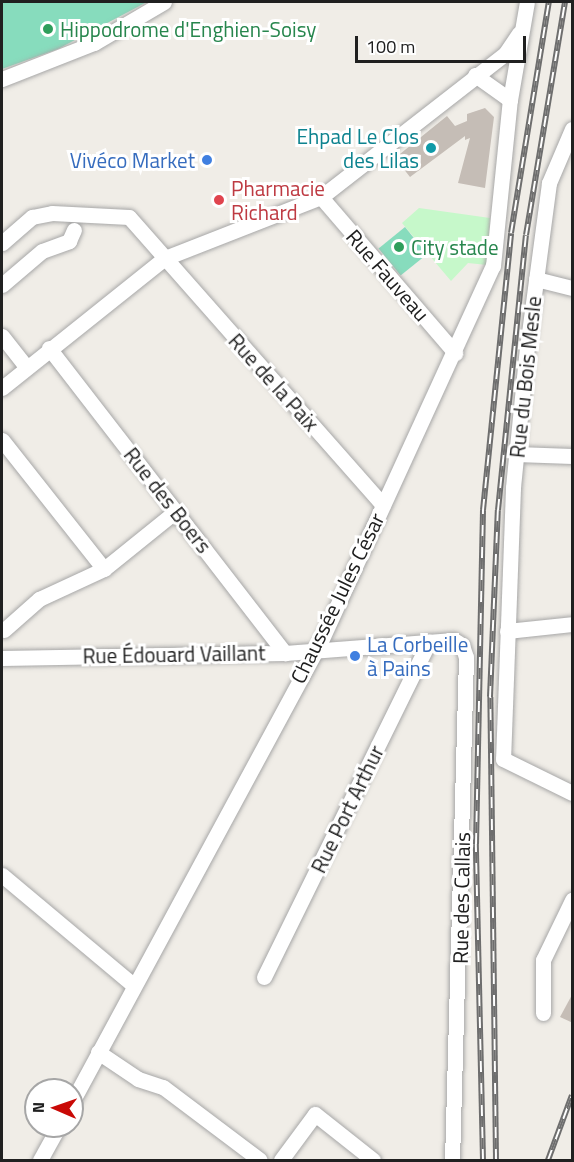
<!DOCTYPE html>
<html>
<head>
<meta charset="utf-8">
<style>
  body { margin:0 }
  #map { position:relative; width:574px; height:1162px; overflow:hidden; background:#f0ede7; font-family:"Titillium Web",sans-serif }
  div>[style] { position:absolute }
  .park>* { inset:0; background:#c6f8ca }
  .pitch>* { inset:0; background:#87dcbd; transform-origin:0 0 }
  .building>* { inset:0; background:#c5bdb6 }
  .roads { filter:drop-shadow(0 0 2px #a7a7a7) drop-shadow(0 0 2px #a7a7a7) }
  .minor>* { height:15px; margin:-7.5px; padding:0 7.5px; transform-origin:7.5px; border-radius:7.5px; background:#fff }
  .rail>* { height:6px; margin-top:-3px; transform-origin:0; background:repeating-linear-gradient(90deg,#fff 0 11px,#6e6e6e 0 22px); box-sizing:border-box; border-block:2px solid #6e6e6e }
  .dots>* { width:16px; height:16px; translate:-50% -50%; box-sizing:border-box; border:3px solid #fff; border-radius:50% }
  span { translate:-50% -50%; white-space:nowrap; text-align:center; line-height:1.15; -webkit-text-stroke:6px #fff; paint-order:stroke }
  .leisure-label { font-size:21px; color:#27864d }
  .left { translate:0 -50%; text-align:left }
  .culture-label { font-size:21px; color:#0d838f }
  .right { translate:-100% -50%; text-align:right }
  .shop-label { font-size:21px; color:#366cbe }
  .health-label { font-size:21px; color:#be3a42 }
  .street-label { font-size:21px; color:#202020 }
  .frame { position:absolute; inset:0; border:3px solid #202020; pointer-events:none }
  .north { position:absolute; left:24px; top:1078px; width:60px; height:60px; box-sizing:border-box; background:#fff; border:2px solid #a6a6a6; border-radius:50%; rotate:272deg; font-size:16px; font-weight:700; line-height:24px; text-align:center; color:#202020 }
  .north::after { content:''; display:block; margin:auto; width:21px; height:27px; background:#c90906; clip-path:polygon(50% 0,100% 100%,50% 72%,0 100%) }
  .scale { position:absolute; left:355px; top:36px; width:171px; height:27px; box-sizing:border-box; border:3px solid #202020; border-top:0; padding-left:8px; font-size:18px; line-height:21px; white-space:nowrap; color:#202020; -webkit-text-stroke:4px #fff; paint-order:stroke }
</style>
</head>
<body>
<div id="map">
  <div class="park">
    <i style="clip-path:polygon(419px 208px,490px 218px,487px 265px,468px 263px,451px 281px,402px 223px)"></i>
  </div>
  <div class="pitch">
    <i style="clip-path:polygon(2px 2px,147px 2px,58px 49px,2px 69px)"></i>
    <i style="left:405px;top:227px;width:35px;height:34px;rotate:51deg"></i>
  </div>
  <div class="building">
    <i style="clip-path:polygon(485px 108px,494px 117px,485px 188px,458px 183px,470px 138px,465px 140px,465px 136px,410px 177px,395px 158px,447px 116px,455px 126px,467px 121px,467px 114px)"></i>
    <i style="clip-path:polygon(573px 993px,573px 1023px,560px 1017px)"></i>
  </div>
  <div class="roads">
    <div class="minor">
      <i style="left:475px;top:75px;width:43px;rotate:35.5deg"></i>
      <i style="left:2px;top:79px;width:99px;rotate:-21.4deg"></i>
      <i style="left:94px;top:43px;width:81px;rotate:-30.4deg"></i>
      <i style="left:572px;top:129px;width:59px;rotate:113.1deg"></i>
      <i style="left:549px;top:183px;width:165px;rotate:97.6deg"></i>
      <i style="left:527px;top:347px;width:142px;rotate:95.7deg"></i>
      <i style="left:513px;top:488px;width:271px;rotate:92.1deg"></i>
      <i style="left:503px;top:759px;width:77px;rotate:26.2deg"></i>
      <i style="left:321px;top:197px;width:206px;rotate:49.3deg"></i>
      <i style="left:2px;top:243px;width:40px;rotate:-41deg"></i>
      <i style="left:32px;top:217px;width:20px;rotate:-11deg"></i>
      <i style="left:52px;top:213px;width:77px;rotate:3deg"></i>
      <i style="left:129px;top:217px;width:384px;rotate:48.6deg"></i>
      <i style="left:536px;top:279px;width:37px;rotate:14deg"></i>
      <i style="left:2px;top:285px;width:52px;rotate:-40.4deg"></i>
      <i style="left:42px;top:251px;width:29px;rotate:-20deg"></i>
      <i style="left:69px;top:241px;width:12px;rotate:-66deg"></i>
      <i style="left:2px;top:336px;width:39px;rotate:52deg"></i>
      <i style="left:49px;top:348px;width:386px;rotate:52.3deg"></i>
      <i style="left:2px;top:388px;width:208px;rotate:-38.6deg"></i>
      <i style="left:165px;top:258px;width:168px;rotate:-21.4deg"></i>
      <i style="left:321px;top:197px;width:233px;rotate:-37.9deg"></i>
      <i style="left:505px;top:54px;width:25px;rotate:-56deg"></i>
      <i style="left:2px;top:440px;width:164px;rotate:51.7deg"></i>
      <i style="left:516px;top:454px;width:56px;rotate:2deg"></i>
      <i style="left:4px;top:630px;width:47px;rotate:-41.5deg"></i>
      <i style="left:39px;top:599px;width:72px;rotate:-24.8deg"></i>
      <i style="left:104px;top:569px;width:92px;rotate:-38.9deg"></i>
      <i style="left:507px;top:631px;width:65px;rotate:-6.1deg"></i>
      <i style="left:2px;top:658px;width:283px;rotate:-1deg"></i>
      <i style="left:285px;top:653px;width:169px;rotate:-4.4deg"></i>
      <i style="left:454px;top:640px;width:9px;rotate:32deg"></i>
      <i style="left:462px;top:645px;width:13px;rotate:72deg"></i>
      <i style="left:466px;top:657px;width:503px;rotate:91.59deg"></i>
      <i style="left:2px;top:875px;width:170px;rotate:40deg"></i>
      <i style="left:264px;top:977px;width:374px;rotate:-63.8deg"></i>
      <i style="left:543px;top:1013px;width:53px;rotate:-90deg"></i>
      <i style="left:543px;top:960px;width:67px;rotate:-64.2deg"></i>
      <i style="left:98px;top:1052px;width:48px;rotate:34deg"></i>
      <i style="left:138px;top:1079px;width:26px;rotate:18deg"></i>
      <i style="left:163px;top:1087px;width:121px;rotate:37deg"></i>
      <i style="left:72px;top:1102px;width:522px;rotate:-61.62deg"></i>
      <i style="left:320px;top:643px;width:415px;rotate:-65.4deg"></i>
      <i style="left:493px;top:266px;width:167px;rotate:-84.2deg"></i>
      <i style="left:510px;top:100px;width:99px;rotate:-80.2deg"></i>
      <i style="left:40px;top:1160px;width:39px;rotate:-61deg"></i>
      <i style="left:281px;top:1160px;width:57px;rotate:-53.5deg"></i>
      <i style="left:315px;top:1114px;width:74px;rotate:38.4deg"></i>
    </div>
  </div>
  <div class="rail">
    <i style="left:483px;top:1160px;width:316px;rotate:-91.3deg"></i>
    <i style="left:476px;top:844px;width:334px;rotate:-88.8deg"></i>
    <i style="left:483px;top:510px;width:278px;rotate:-84.2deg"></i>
    <i style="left:511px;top:233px;width:234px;rotate:-80.7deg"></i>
    <i style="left:496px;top:1160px;width:463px;rotate:-90.7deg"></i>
    <i style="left:490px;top:697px;width:187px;rotate:-87.6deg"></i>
    <i style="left:498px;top:510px;width:276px;rotate:-84.2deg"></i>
    <i style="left:526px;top:235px;width:236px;rotate:-80.5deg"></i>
    <i style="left:548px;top:1160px;width:69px;rotate:-69.7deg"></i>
  </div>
  <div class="dots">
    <i style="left:48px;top:29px;background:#2e9e5b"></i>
    <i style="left:431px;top:148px;background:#0f9aa8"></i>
    <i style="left:207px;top:160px;background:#3f7fe0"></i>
    <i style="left:219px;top:200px;background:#e0444e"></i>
    <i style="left:399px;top:247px;background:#2e9e5b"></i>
    <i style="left:355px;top:656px;background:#3f7fe0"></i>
  </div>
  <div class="leisure-label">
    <span class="left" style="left:60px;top:29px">Hippodrome d'Enghien-Soisy</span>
    <span class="left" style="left:411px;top:247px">City stade</span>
  </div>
  <div class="culture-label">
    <span class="right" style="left:419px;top:148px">Ehpad Le Clos<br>des Lilas</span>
  </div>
  <div class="shop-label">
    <span class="right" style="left:195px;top:160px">Vivéco Market</span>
    <span class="left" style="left:367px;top:656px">La Corbeille<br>à Pains</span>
  </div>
  <div class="health-label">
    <span class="left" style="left:231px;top:200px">Pharmacie<br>Richard</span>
  </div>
  <div class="street-label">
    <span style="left:388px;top:275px;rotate:49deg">Rue Fauveau</span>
    <span style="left:525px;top:377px;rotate:-84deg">Rue du Bois Mesle</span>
    <span style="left:274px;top:382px;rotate:48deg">Rue de la Paix</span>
    <span style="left:168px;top:500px;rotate:52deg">Rue des Boers</span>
    <span style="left:337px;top:598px;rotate:-64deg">Chaussée Jules César</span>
    <span style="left:174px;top:654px;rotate:-1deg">Rue Édouard Vaillant</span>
    <span style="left:347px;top:809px;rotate:-64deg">Rue Port Arthur</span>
    <span style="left:461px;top:898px;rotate:-89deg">Rue des Callais</span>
  </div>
  <div class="frame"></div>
  <div class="north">N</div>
  <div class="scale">100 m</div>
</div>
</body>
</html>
